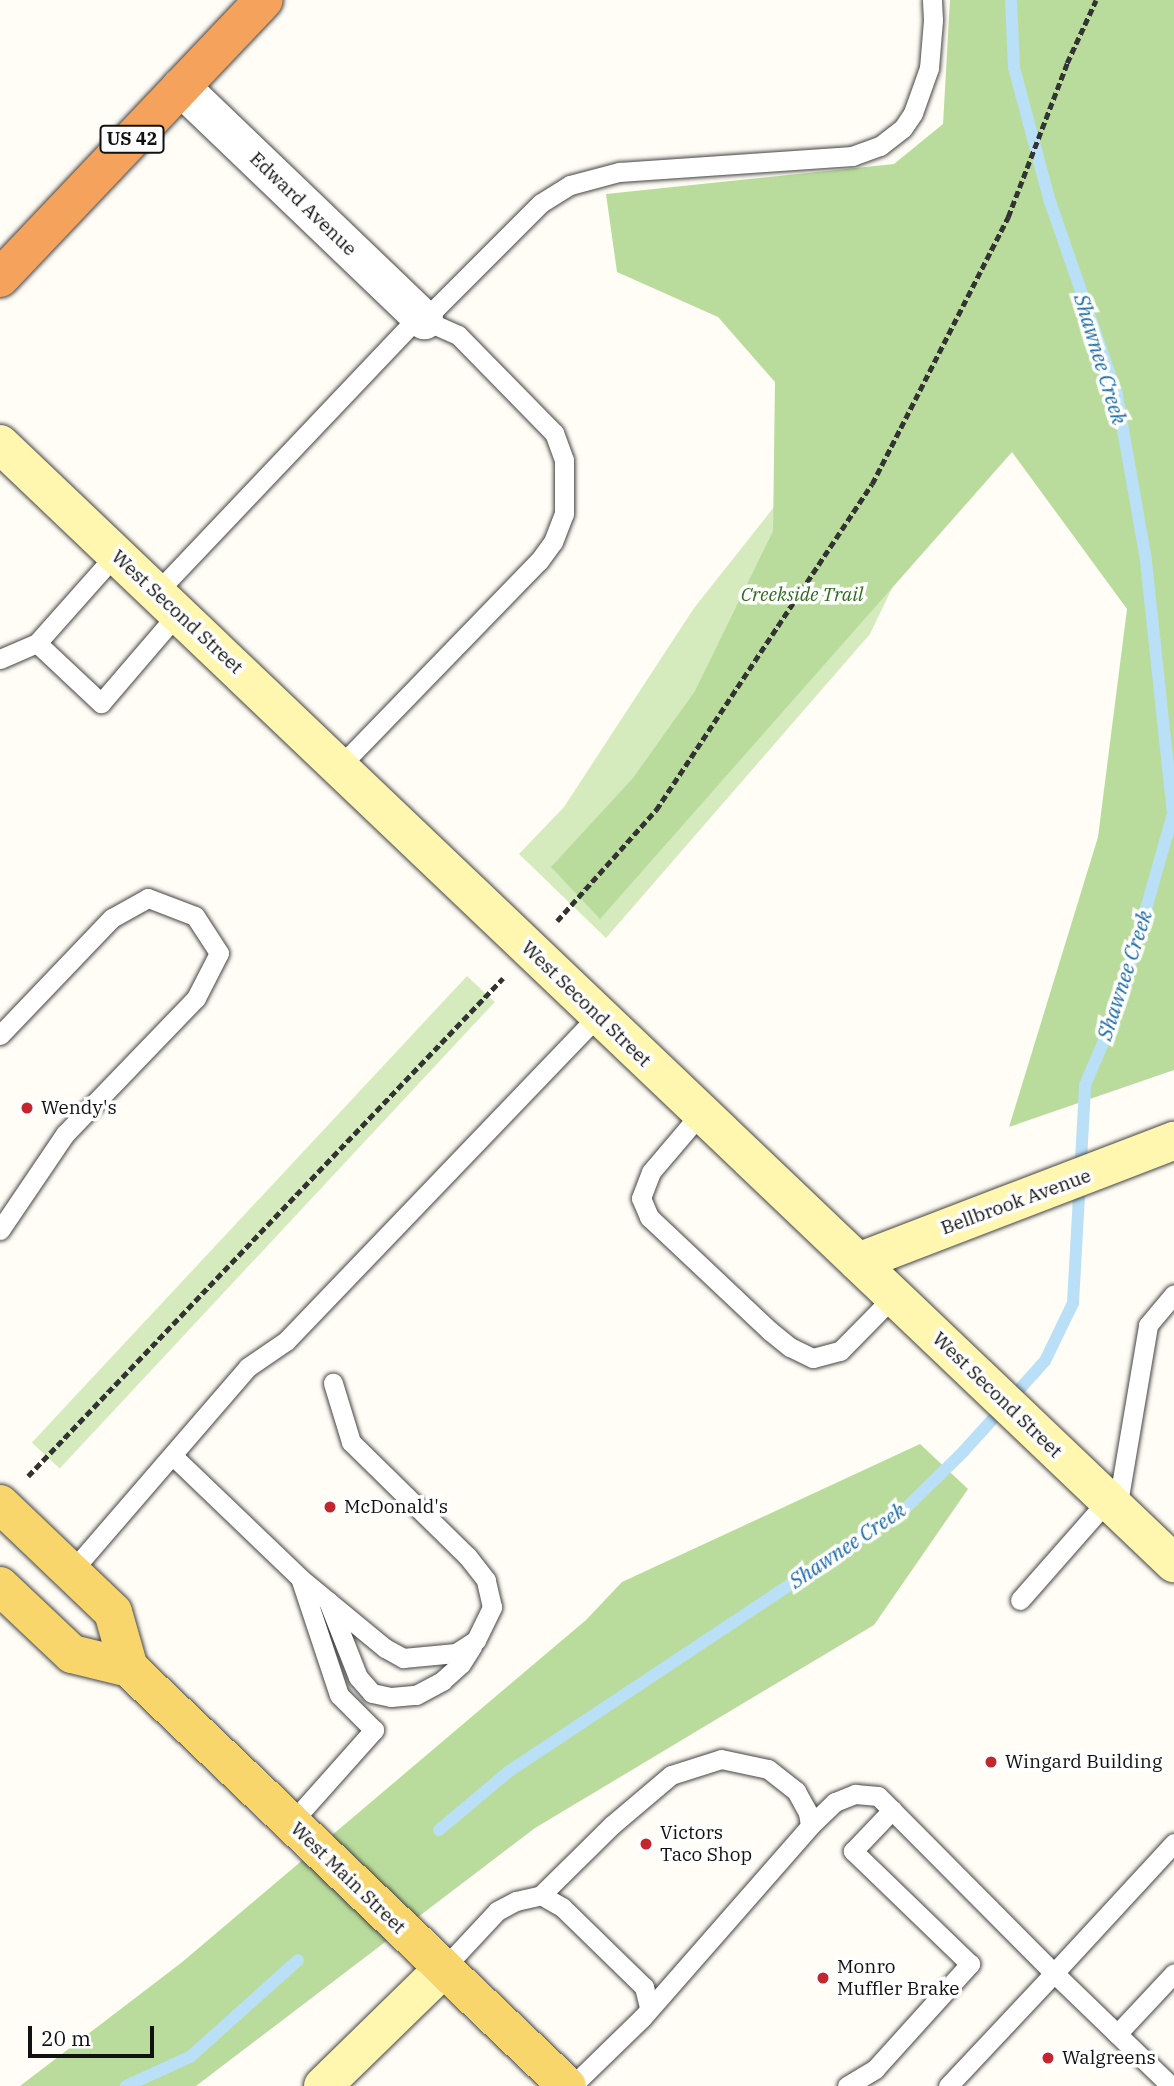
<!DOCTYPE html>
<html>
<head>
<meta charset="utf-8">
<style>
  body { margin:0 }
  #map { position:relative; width:1174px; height:2086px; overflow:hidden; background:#fffdf5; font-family:"IBM Plex Serif",serif }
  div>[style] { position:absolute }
  .green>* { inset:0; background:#d5ebbd; transform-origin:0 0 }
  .forest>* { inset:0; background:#b9dc9c }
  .stream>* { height:12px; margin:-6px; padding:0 6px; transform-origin:6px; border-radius:6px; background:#b9e0f7 }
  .path>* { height:4.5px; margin-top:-2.25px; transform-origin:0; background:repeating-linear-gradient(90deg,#333 0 7px,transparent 0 10.5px) }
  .roads { filter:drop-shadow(0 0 2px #444) drop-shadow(0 0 2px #444) }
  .lane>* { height:19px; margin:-9.5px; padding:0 9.5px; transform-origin:9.5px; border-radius:9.5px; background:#fff }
  .street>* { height:38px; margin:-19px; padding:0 19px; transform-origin:19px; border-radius:19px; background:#fff }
  .secondary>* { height:38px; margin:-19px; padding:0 19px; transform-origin:19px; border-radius:19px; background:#fff6b0 }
  .primary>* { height:38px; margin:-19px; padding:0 19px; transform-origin:19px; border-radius:19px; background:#f9d66b }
  .highway>* { height:38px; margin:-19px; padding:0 19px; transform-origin:19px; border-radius:19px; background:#f5a25d }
  .dots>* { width:19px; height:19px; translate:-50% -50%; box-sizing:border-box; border:4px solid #fff; border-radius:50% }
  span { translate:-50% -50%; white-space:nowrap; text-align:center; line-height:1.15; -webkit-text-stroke:7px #fff; paint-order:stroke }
  .shield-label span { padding:2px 5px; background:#fff; border:2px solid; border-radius:5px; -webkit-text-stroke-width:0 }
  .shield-label { font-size:18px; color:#111; font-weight:700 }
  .street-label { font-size:19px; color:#111 }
  .park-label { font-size:19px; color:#2f6b1f; font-style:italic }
  .poi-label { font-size:19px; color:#111 }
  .left { translate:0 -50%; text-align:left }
  .water-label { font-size:21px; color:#1768a6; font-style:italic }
  .scale { position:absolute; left:28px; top:2026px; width:126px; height:32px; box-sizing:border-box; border:4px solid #111; border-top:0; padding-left:9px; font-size:21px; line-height:24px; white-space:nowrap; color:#111; -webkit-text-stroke:5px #fff; paint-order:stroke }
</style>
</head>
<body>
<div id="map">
  <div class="green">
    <i style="clip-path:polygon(1080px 198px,870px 634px,606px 938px,519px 854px,564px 807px,694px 608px,816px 454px)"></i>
    <i style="left:467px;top:976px;width:38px;height:638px;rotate:43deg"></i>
  </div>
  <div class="forest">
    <i style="clip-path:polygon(950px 0,1174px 0,1174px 1070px,1009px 1127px,1098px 837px,1127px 609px,1012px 452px,600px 919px,551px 867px,633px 778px,695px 691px,773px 531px,775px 382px,718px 317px,617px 272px,606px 194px,894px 164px,943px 124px)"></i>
    <i style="clip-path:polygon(920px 1444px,968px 1489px,874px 1625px,535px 1828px,196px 2086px,20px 2086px,181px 1963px,586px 1620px,622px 1582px)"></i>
  </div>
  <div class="stream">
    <i style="left:439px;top:1830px;width:90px;rotate:-40deg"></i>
    <i style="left:508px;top:1772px;width:478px;rotate:-33.6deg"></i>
    <i style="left:906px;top:1508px;width:80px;rotate:-44.5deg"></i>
    <i style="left:963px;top:1452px;width:122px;rotate:-48deg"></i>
    <i style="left:1045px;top:1361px;width:64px;rotate:-64.2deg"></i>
    <i style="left:1073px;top:1303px;width:218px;rotate:-86.8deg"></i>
    <i style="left:1085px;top:1085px;width:84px;rotate:-66.8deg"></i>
    <i style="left:1118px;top:1008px;width:202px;rotate:-74.2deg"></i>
    <i style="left:1173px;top:814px;width:255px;rotate:-96.1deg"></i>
    <i style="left:1146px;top:560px;width:168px;rotate:-100deg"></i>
    <i style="left:1117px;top:395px;width:204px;rotate:-109.1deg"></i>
    <i style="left:1050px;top:202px;width:139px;rotate:-105deg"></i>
    <i style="left:1014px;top:68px;width:68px;rotate:-92.5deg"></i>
    <i style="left:126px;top:2086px;width:70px;rotate:-24.4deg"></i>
    <i style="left:190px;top:2057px;width:145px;rotate:-41.9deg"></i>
  </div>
  <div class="path">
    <i style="left:557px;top:921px;width:149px;rotate:-48.3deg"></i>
    <i style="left:656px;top:810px;width:391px;rotate:-56.5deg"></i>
    <i style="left:872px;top:484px;width:300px;rotate:-63deg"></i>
    <i style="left:1008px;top:217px;width:165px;rotate:-69deg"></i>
    <i style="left:1067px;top:63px;width:69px;rotate:-65.3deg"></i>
    <i style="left:28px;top:1476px;width:688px;rotate:-46.35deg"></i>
  </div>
  <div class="roads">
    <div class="lane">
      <i style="left:116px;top:554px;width:119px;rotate:131.6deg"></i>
      <i style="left:37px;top:643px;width:88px;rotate:43.2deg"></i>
      <i style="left:101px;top:703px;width:120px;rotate:-49.4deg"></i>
      <i style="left:157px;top:592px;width:371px;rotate:-46.5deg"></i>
      <i style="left:412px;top:323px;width:12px;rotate:-14deg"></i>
      <i style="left:424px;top:320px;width:165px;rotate:-45deg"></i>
      <i style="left:541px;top:203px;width:34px;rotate:-32deg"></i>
      <i style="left:570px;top:185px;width:51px;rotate:-14.9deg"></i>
      <i style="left:619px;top:172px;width:234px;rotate:-3.9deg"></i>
      <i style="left:852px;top:156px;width:30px;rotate:-20deg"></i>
      <i style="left:880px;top:146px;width:29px;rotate:-38deg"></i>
      <i style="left:903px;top:128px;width:18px;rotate:-56deg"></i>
      <i style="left:913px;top:113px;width:48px;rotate:-70.4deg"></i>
      <i style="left:929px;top:68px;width:48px;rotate:-85.2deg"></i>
      <i style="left:933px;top:20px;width:20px;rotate:-93deg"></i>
      <i style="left:0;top:659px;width:40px;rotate:-23.4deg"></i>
      <i style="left:340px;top:766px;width:286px;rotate:-45.9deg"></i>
      <i style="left:539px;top:561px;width:24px;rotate:-54deg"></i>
      <i style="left:553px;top:542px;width:30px;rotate:-69deg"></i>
      <i style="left:564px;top:514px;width:54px;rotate:-90deg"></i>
      <i style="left:564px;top:460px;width:29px;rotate:-110deg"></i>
      <i style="left:554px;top:433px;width:137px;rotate:-134.4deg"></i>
      <i style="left:458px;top:335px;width:37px;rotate:-156deg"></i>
      <i style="left:0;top:1035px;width:162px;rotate:-46.3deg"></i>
      <i style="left:112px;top:918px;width:41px;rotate:-29.1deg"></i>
      <i style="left:148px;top:898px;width:50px;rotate:21deg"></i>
      <i style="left:195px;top:916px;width:44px;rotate:57deg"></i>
      <i style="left:219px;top:953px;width:51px;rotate:117.1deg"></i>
      <i style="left:196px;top:998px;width:189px;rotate:133.9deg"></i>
      <i style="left:65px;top:1134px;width:116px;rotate:124.1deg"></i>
      <i style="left:701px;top:1113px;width:77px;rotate:130.3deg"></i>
      <i style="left:651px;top:1172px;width:28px;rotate:111deg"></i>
      <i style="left:641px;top:1198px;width:21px;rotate:67deg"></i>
      <i style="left:649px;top:1217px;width:166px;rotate:43.3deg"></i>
      <i style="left:770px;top:1331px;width:26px;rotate:39deg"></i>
      <i style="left:790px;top:1347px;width:25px;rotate:26deg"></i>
      <i style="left:813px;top:1358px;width:28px;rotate:-15deg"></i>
      <i style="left:840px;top:1351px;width:77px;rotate:-45.5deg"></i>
      <i style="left:173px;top:1456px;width:176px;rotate:43.8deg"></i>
      <i style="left:300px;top:1578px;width:110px;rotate:39.5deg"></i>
      <i style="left:385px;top:1648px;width:21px;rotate:29deg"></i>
      <i style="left:403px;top:1658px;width:53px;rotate:-5.4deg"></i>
      <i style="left:456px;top:1653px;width:24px;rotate:-33deg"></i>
      <i style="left:476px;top:1640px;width:37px;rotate:-64deg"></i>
      <i style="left:492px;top:1607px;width:28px;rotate:-103deg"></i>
      <i style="left:486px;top:1580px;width:31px;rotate:-128deg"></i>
      <i style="left:467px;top:1556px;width:163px;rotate:-135.5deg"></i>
      <i style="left:351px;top:1442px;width:62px;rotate:-107deg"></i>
      <i style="left:1117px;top:1509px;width:187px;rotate:-80.4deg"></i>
      <i style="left:1148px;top:1325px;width:40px;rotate:-50deg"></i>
      <i style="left:71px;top:1572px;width:271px;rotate:-49.2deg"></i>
      <i style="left:248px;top:1367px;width:46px;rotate:-34.4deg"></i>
      <i style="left:286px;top:1341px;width:451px;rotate:-46.2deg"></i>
      <i style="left:1020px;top:1600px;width:133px;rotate:-48.7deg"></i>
      <i style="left:328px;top:1601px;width:82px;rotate:68.5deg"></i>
      <i style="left:358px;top:1677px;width:21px;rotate:49deg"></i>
      <i style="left:372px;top:1693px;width:19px;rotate:12deg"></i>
      <i style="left:391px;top:1697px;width:25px;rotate:-5deg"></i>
      <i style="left:416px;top:1695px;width:30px;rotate:-28deg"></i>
      <i style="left:442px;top:1681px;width:25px;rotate:-42deg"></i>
      <i style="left:461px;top:1664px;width:22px;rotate:-58deg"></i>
      <i style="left:291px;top:1823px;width:125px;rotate:-48.3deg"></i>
      <i style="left:374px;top:1730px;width:49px;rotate:-135deg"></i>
      <i style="left:339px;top:1695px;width:123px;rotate:-108.4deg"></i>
      <i style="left:541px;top:1895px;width:100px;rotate:-44.6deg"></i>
      <i style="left:612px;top:1825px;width:77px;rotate:-40.3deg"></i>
      <i style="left:671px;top:1775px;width:52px;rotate:-17.7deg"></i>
      <i style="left:721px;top:1759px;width:48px;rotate:12deg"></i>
      <i style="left:768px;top:1769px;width:36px;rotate:38deg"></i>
      <i style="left:796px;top:1791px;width:25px;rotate:61deg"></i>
      <i style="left:808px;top:1813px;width:13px;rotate:81deg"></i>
      <i style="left:443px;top:1969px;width:79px;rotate:-47deg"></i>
      <i style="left:497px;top:1911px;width:21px;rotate:-28deg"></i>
      <i style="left:516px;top:1901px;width:26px;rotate:-13deg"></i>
      <i style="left:541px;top:1895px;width:24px;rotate:30deg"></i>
      <i style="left:562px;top:1907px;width:115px;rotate:44.3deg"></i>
      <i style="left:644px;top:1987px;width:21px;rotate:76deg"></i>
      <i style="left:1117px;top:2034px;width:83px;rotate:-46.9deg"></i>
      <i style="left:572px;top:2086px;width:98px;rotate:-44.2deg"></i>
      <i style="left:642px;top:2018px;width:255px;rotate:-48.8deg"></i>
      <i style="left:810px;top:1826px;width:35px;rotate:-44deg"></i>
      <i style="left:835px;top:1802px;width:22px;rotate:-22deg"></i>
      <i style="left:855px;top:1794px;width:23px;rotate:5deg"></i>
      <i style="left:878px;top:1796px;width:250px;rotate:45.2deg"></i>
      <i style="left:1054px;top:1973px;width:177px;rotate:-47.3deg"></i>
      <i style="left:847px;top:2086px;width:33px;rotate:-31deg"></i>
      <i style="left:875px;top:2069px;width:142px;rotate:-47.9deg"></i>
      <i style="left:970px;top:1964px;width:163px;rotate:-136deg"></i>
      <i style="left:853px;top:1851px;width:57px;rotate:-46.4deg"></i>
      <i style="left:948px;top:2086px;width:155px;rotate:-46.8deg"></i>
      <i style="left:1054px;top:1973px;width:163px;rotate:44deg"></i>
    </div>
    <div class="street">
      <i style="left:181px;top:87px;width:337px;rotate:43.8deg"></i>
    </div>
    <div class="secondary">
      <i style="left:0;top:444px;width:1622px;rotate:43.63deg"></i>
      <i style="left:858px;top:1262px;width:338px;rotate:-21deg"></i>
      <i style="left:323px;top:2086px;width:168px;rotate:-44.3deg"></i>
    </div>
    <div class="primary">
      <i style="left:0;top:1504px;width:156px;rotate:43.7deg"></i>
      <i style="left:113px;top:1612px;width:58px;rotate:74.1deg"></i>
      <i style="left:0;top:1586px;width:99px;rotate:43.4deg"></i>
      <i style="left:72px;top:1654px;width:59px;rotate:13.8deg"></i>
      <i style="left:129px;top:1668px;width:605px;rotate:43.66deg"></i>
    </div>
    <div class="highway">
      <i style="left:0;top:278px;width:383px;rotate:-46.5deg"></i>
    </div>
  </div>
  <div class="dots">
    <i style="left:27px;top:1108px;background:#c4262e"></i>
    <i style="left:330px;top:1507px;background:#c4262e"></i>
    <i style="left:991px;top:1762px;background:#c4262e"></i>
    <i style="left:646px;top:1844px;background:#c4262e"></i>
    <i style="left:823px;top:1978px;background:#c4262e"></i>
    <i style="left:1048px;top:2058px;background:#c4262e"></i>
  </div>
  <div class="shield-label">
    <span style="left:132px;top:139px">US 42</span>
  </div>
  <div class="street-label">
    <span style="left:303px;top:204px;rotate:44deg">Edward Avenue</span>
    <span style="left:177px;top:612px;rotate:43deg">West Second Street</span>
    <span style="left:586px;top:1004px;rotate:44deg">West Second Street</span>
    <span style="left:1016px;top:1202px;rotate:-20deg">Bellbrook Avenue</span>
    <span style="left:997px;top:1395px;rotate:44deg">West Second Street</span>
    <span style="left:348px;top:1878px;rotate:44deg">West Main Street</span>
  </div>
  <div class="park-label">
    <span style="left:802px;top:595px">Creekside Trail</span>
  </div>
  <div class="poi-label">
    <span class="left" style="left:41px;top:1108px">Wendy's</span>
    <span class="left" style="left:344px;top:1507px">McDonald's</span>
    <span class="left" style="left:1005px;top:1762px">Wingard Building</span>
    <span class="left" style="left:660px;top:1844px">Victors<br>Taco Shop</span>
    <span class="left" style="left:837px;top:1978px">Monro<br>Muffler Brake</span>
    <span class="left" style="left:1062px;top:2058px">Walgreens</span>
  </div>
  <div class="water-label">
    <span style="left:1101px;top:359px;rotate:73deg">Shawnee Creek</span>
    <span style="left:1124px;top:975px;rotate:-72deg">Shawnee Creek</span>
    <span style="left:847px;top:1545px;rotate:-34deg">Shawnee Creek</span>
  </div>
  <div class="scale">20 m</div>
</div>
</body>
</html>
